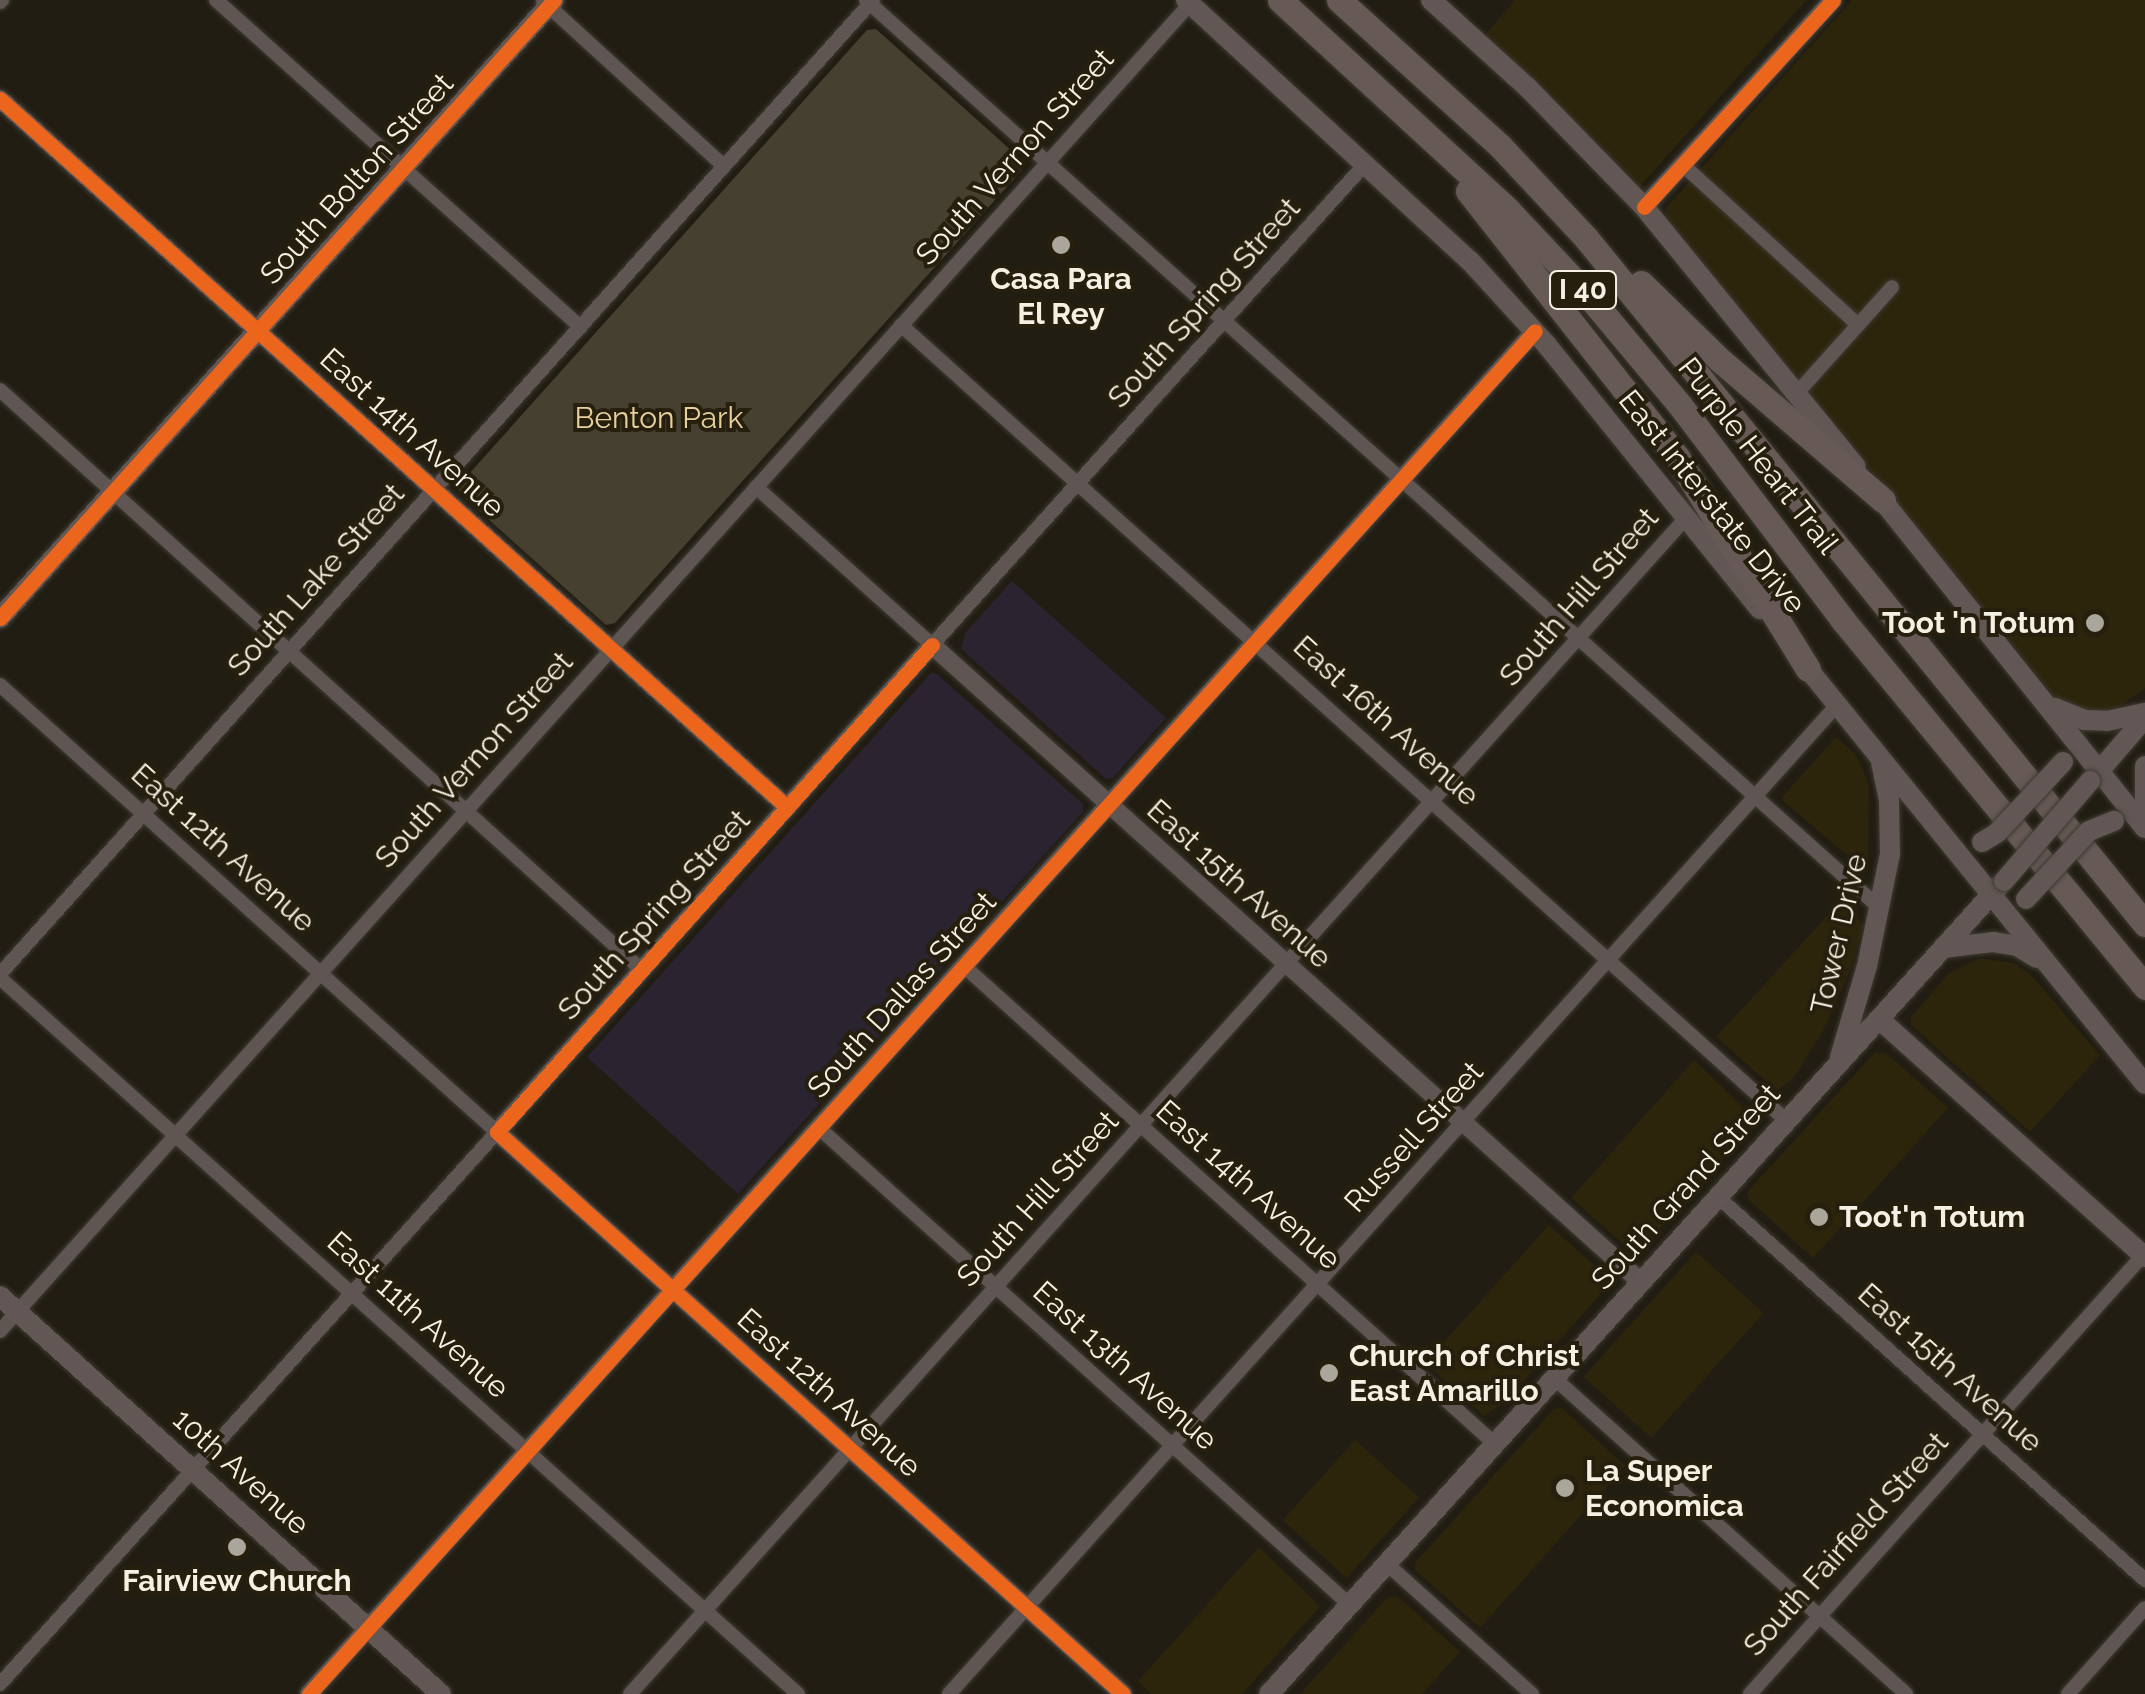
<!DOCTYPE html>
<html>
<head>
<meta charset="utf-8">
<style>
  body { margin:0 }
  #map { position:relative; width:2145px; height:1694px; overflow:hidden; background:#211d13; font-family:Raleway,sans-serif }
  div>[style] { position:absolute }
  .built>* { inset:0; background:#2d240c; transform-origin:0 0 }
  .education>* { inset:0; background:#2a2330 }
  .green>* { inset:0; background:#464030 }
  .roads { filter:drop-shadow(0 0 2px #3e3a31) drop-shadow(0 0 2px #3e3a31) }
  .minor>* { height:14px; margin:-7px; padding:0 7px; transform-origin:7px; border-radius:7px; background:#5f5553 }
  .tertiary>* { height:18px; margin:-9px; padding:0 9px; transform-origin:9px; border-radius:9px; background:#5f5553 }
  .secondary>* { height:20px; margin:-10px; padding:0 10px; transform-origin:10px; border-radius:10px; background:#625754 }
  .motorway>* { height:25px; margin:-12.5px; padding:0 12.5px; transform-origin:12.5px; border-radius:12.5px; background:#675a56 }
  .bridges { filter:drop-shadow(0 0 2px #3e3a31) drop-shadow(0 0 2px #3e3a31) }
  .secondary-bridge>* { height:20px; margin:-10px; padding:0 10px; transform-origin:10px; border-radius:10px; background:#625754 }
  .cycleway>* { height:15px; margin:-7.5px; padding:0 7.5px; transform-origin:7.5px; border-radius:7.5px; background:#eb651d }
  .dots>* { width:28px; height:28px; translate:-50% -50%; box-sizing:border-box; border:5px solid #271f0d; border-radius:50% }
  span { translate:-50% -50%; white-space:nowrap; text-align:center; line-height:1.15; -webkit-text-stroke:8px #271f0d; paint-order:stroke }
  .shield-label span { padding:2px 8px; background:#271f0d; border:2px solid; border-radius:8px; -webkit-text-stroke-width:0 }
  .shield-label { font-size:28px; color:#f5f0e4; font-weight:700 }
  .street-label { font-size:30px; color:#f5f0e4 }
  .poi-label { font-size:30px; color:#f5f0e4; font-weight:700 }
  .right { translate:-100% -50%; text-align:right }
  .left { translate:0 -50%; text-align:left }
  .park-label { font-size:30px; color:#e7d09e }
</style>
</head>
<body>
<div id="map">
  <div class="built">
    <i style="clip-path:polygon(1515px 0,1806px 0,1636px 191px,1482px 38px)"></i>
    <i style="clip-path:polygon(1852px 0,2145px 0,2145px 688px,2112px 712px,2089px 713px,2057px 700px,1666px 219px,1665px 209px)"></i>
    <i style="clip-path:polygon(1836px 737px,1857px 756px,1869px 785px,1868px 873px,1783px 801px,1783px 796px)"></i>
    <i style="clip-path:polygon(1842px 900px,1863px 925px,1851px 969px,1822px 1033px,1794px 1077px,1777px 1091px,1716px 1037px)"></i>
    <i style="clip-path:polygon(1980px 958px,2014px 963px,2030px 974px,2100px 1055px,2030px 1132px,1911px 1025px,1911px 1017px,1949px 973px)"></i>
    <i style="clip-path:polygon(1875px 1052px,1887px 1054px,1948px 1108px,1813px 1258px,1749px 1200px,1747px 1192px)"></i>
    <i style="clip-path:polygon(1694px 1060px,1757px 1121px,1638px 1253px,1633px 1253px,1571px 1198px)"></i>
    <i style="clip-path:polygon(1549px 1225px,1607px 1277px,1607px 1287px,1505px 1402px,1484px 1416px,1425px 1363px)"></i>
    <i style="left:1696px;top:1252px;width:91px;height:168px;rotate:42deg"></i>
    <i style="clip-path:polygon(1562px 1408px,1625px 1466px,1480px 1628px,1415px 1570px,1415px 1563px,1554px 1409px)"></i>
    <i style="left:1355px;top:1440px;width:86px;height:108px;rotate:42deg"></i>
    <i style="clip-path:polygon(1259px 1547px,1320px 1606px,1242px 1694px,1152px 1694px,1138px 1681px)"></i>
    <i style="clip-path:polygon(1397px 1596px,1460px 1652px,1422px 1694px,1300px 1694px,1387px 1598px)"></i>
  </div>
  <div class="education">
    <i style="clip-path:polygon(1012px 581px,1166px 718px,1113px 778px,1106px 779px,961px 649px,965px 633px)"></i>
    <i style="clip-path:polygon(931px 673px,937px 674px,1083px 804px,1083px 812px,738px 1194px,587px 1057px)"></i>
  </div>
  <div class="green">
    <i style="clip-path:polygon(876px 29px,1023px 161px,1023px 169px,615px 623px,606px 625px,459px 493px,459px 485px,867px 30px)"></i>
  </div>
  <div class="roads">
    <div class="minor">
      <i style="left:216px;top:0;width:490px;rotate:41.9deg"></i>
      <i style="left:866px;top:0;width:1363px;rotate:41.85deg"></i>
      <i style="left:543px;top:1px;width:245px;rotate:42.4deg"></i>
      <i style="left:0;top:2px;width:3px;rotate:-45deg"></i>
      <i style="left:1683px;top:165px;width:237px;rotate:42.4deg"></i>
      <i style="left:901px;top:325px;width:1191px;rotate:41.94deg"></i>
      <i style="left:0;top:390px;width:865px;rotate:42.1deg"></i>
      <i style="left:1797px;top:393px;width:142px;rotate:-48.1deg"></i>
      <i style="left:756px;top:487px;width:237px;rotate:41.9deg"></i>
      <i style="left:932px;top:645px;width:649px;rotate:-48deg"></i>
      <i style="left:0;top:685px;width:668px;rotate:41.97deg"></i>
      <i style="left:497px;top:1132px;width:743px;rotate:132deg"></i>
      <i style="left:965px;top:967px;width:713px;rotate:41.99deg"></i>
      <i style="left:0;top:974px;width:1308px;rotate:-48.13deg"></i>
      <i style="left:0;top:978px;width:1072px;rotate:41.9deg"></i>
      <i style="left:819px;top:1128px;width:714px;rotate:41.93deg"></i>
      <i style="left:1718px;top:1197px;width:574px;rotate:41.89deg"></i>
      <i style="left:0;top:1331px;width:1782px;rotate:-48.12deg"></i>
      <i style="left:1554px;top:1378px;width:473px;rotate:41.9deg"></i>
      <i style="left:1387px;top:1564px;width:195px;rotate:41.9deg"></i>
      <i style="left:630px;top:1694px;width:1581px;rotate:-48.08deg"></i>
      <i style="left:949px;top:1694px;width:1331px;rotate:-48.08deg"></i>
      <i style="left:1750px;top:1694px;width:592px;rotate:-48.15deg"></i>
      <i style="left:2068px;top:1694px;width:115px;rotate:-48.2deg"></i>
    </div>
    <div class="tertiary">
      <i style="left:0;top:99px;width:1059px;rotate:41.98deg"></i>
      <i style="left:1644px;top:207px;width:280px;rotate:-47.6deg"></i>
      <i style="left:309px;top:1694px;width:1833px;rotate:-48.03deg"></i>
      <i style="left:1123px;top:1694px;width:841px;rotate:-138.08deg"></i>
      <i style="left:497px;top:1132px;width:653px;rotate:-48.23deg"></i>
      <i style="left:932px;top:645px;width:953px;rotate:41.94deg"></i>
    </div>
    <div class="secondary">
      <i style="left:1186px;top:0;width:386px;rotate:42.6deg"></i>
      <i style="left:1470px;top:261px;width:113px;rotate:47.5deg"></i>
      <i style="left:1546px;top:344px;width:341px;rotate:51.1deg"></i>
      <i style="left:1431px;top:0;width:131px;rotate:42.2deg"></i>
      <i style="left:1528px;top:88px;width:166px;rotate:45.7deg"></i>
      <i style="left:1644px;top:207px;width:335px;rotate:50.8deg"></i>
      <i style="left:1874px;top:490px;width:433px;rotate:51.3deg"></i>
      <i style="left:0;top:618px;width:830px;rotate:-48.13deg"></i>
      <i style="left:1800px;top:659px;width:547px;rotate:50.93deg"></i>
      <i style="left:2055px;top:708px;width:31px;rotate:22deg"></i>
      <i style="left:2084px;top:720px;width:23px;rotate:2deg"></i>
      <i style="left:2107px;top:721px;width:39px;rotate:-12deg"></i>
      <i style="left:2145px;top:766px;width:40px;rotate:90deg"></i>
      <i style="left:2094px;top:777px;width:78px;rotate:-49.2deg"></i>
      <i style="left:1943px;top:948px;width:50px;rotate:-6.8deg"></i>
      <i style="left:1993px;top:942px;width:24px;rotate:9deg"></i>
      <i style="left:2017px;top:946px;width:23px;rotate:31deg"></i>
      <i style="left:1879px;top:1019px;width:357px;rotate:41.8deg"></i>
      <i style="left:1840px;top:1057px;width:95px;rotate:-73.5deg"></i>
      <i style="left:1867px;top:966px;width:114px;rotate:-78.4deg"></i>
      <i style="left:1890px;top:854px;width:54px;rotate:-91.1deg"></i>
      <i style="left:1889px;top:800px;width:38px;rotate:-102deg"></i>
      <i style="left:0;top:1296px;width:594px;rotate:42.07deg"></i>
      <i style="left:1269px;top:1694px;width:1089px;rotate:-47.9deg"></i>
    </div>
    <div class="motorway">
      <i style="left:1280px;top:0;width:310px;rotate:42.6deg"></i>
      <i style="left:1508px;top:210px;width:115px;rotate:46.8deg"></i>
      <i style="left:1587px;top:294px;width:143px;rotate:50.1deg"></i>
      <i style="left:1679px;top:404px;width:270px;rotate:52.8deg"></i>
      <i style="left:1842px;top:619px;width:477px;rotate:50.5deg"></i>
      <i style="left:1339px;top:0;width:217px;rotate:42.2deg"></i>
      <i style="left:1500px;top:146px;width:126px;rotate:46.9deg"></i>
      <i style="left:1586px;top:238px;width:885px;rotate:50.82deg"></i>
      <i style="left:1468px;top:191px;width:338px;rotate:51.8deg"></i>
      <i style="left:1677px;top:457px;width:249px;rotate:58.3deg"></i>
      <i style="left:1641px;top:283px;width:110px;rotate:44.3deg"></i>
      <i style="left:1720px;top:360px;width:215px;rotate:40.7deg"></i>
    </div>
  </div>
  <div class="bridges">
    <div class="secondary-bridge">
      <i style="left:1982px;top:842px;width:17px;rotate:-31deg"></i>
      <i style="left:1997px;top:833px;width:97px;rotate:-47.1deg"></i>
      <i style="left:2004px;top:881px;width:132px;rotate:-49.3deg"></i>
      <i style="left:2026px;top:899px;width:93px;rotate:-47.2deg"></i>
      <i style="left:2089px;top:831px;width:27px;rotate:-22deg"></i>
    </div>
  </div>
  <div class="cycleway">
    <i style="left:0;top:99px;width:1059px;rotate:41.98deg"></i>
    <i style="left:1644px;top:207px;width:280px;rotate:-47.6deg"></i>
    <i style="left:0;top:618px;width:830px;rotate:-48.13deg"></i>
    <i style="left:932px;top:645px;width:653px;rotate:131.77deg"></i>
    <i style="left:497px;top:1132px;width:841px;rotate:41.92deg"></i>
    <i style="left:309px;top:1694px;width:1833px;rotate:-48.03deg"></i>
  </div>
  <div class="dots">
    <i style="left:1061px;top:245px;background:#aba69b"></i>
    <i style="left:2095px;top:623px;background:#aba69b"></i>
    <i style="left:1819px;top:1217px;background:#aba69b"></i>
    <i style="left:1329px;top:1373px;background:#aba69b"></i>
    <i style="left:1565px;top:1488px;background:#aba69b"></i>
    <i style="left:237px;top:1547px;background:#aba69b"></i>
  </div>
  <div class="shield-label">
    <span style="left:1583px;top:290px">I 40</span>
  </div>
  <div class="street-label">
    <span style="left:1015px;top:157px;rotate:-48deg">South Vernon Street</span>
    <span style="left:357px;top:179px;rotate:-48deg">South Bolton Street</span>
    <span style="left:1204px;top:303px;rotate:-48deg">South Spring Street</span>
    <span style="left:412px;top:433px;rotate:42deg">East 14th Avenue</span>
    <span style="left:1758px;top:456px;rotate:52deg">Purple Heart Trail</span>
    <span style="left:1712px;top:502px;rotate:51deg">East Interstate Drive</span>
    <span style="left:316px;top:580px;rotate:-48deg">South Lake Street</span>
    <span style="left:1579px;top:597px;rotate:-49deg">South Hill Street</span>
    <span style="left:1386px;top:721px;rotate:42deg">East 16th Avenue</span>
    <span style="left:474px;top:760px;rotate:-48deg">South Vernon Street</span>
    <span style="left:223px;top:848px;rotate:42deg">East 12th Avenue</span>
    <span style="left:1239px;top:884px;rotate:42deg">East 15th Avenue</span>
    <span style="left:654px;top:915px;rotate:-48deg">South Spring Street</span>
    <span style="left:1839px;top:934px;rotate:-77deg">Tower Drive</span>
    <span style="left:902px;top:995px;rotate:-48deg">South Dallas Street</span>
    <span style="left:1414px;top:1137px;rotate:-48deg">Russell Street</span>
    <span style="left:1248px;top:1185px;rotate:42deg">East 14th Avenue</span>
    <span style="left:1686px;top:1187px;rotate:-48deg">South Grand Street</span>
    <span style="left:1038px;top:1199px;rotate:-48deg">South Hill Street</span>
    <span style="left:418px;top:1315px;rotate:42deg">East 11th Avenue</span>
    <span style="left:1125px;top:1366px;rotate:42deg">East 13th Avenue</span>
    <span style="left:1950px;top:1368px;rotate:42deg">East 15th Avenue</span>
    <span style="left:829px;top:1393px;rotate:42deg">East 12th Avenue</span>
    <span style="left:241px;top:1472px;rotate:42deg">10th Avenue</span>
    <span style="left:1846px;top:1544px;rotate:-48deg">South Fairfield Street</span>
  </div>
  <div class="poi-label">
    <span style="left:1061px;top:296px">Casa Para<br>El Rey</span>
    <span class="right" style="left:2075px;top:623px">Toot 'n Totum</span>
    <span class="left" style="left:1839px;top:1217px">Toot'n Totum</span>
    <span class="left" style="left:1349px;top:1373px">Church of Christ<br>East Amarillo</span>
    <span class="left" style="left:1585px;top:1488px">La Super<br>Economica</span>
    <span style="left:237px;top:1581px">Fairview Church</span>
  </div>
  <div class="park-label">
    <span style="left:659px;top:418px">Benton Park</span>
  </div>
</div>
</body>
</html>
